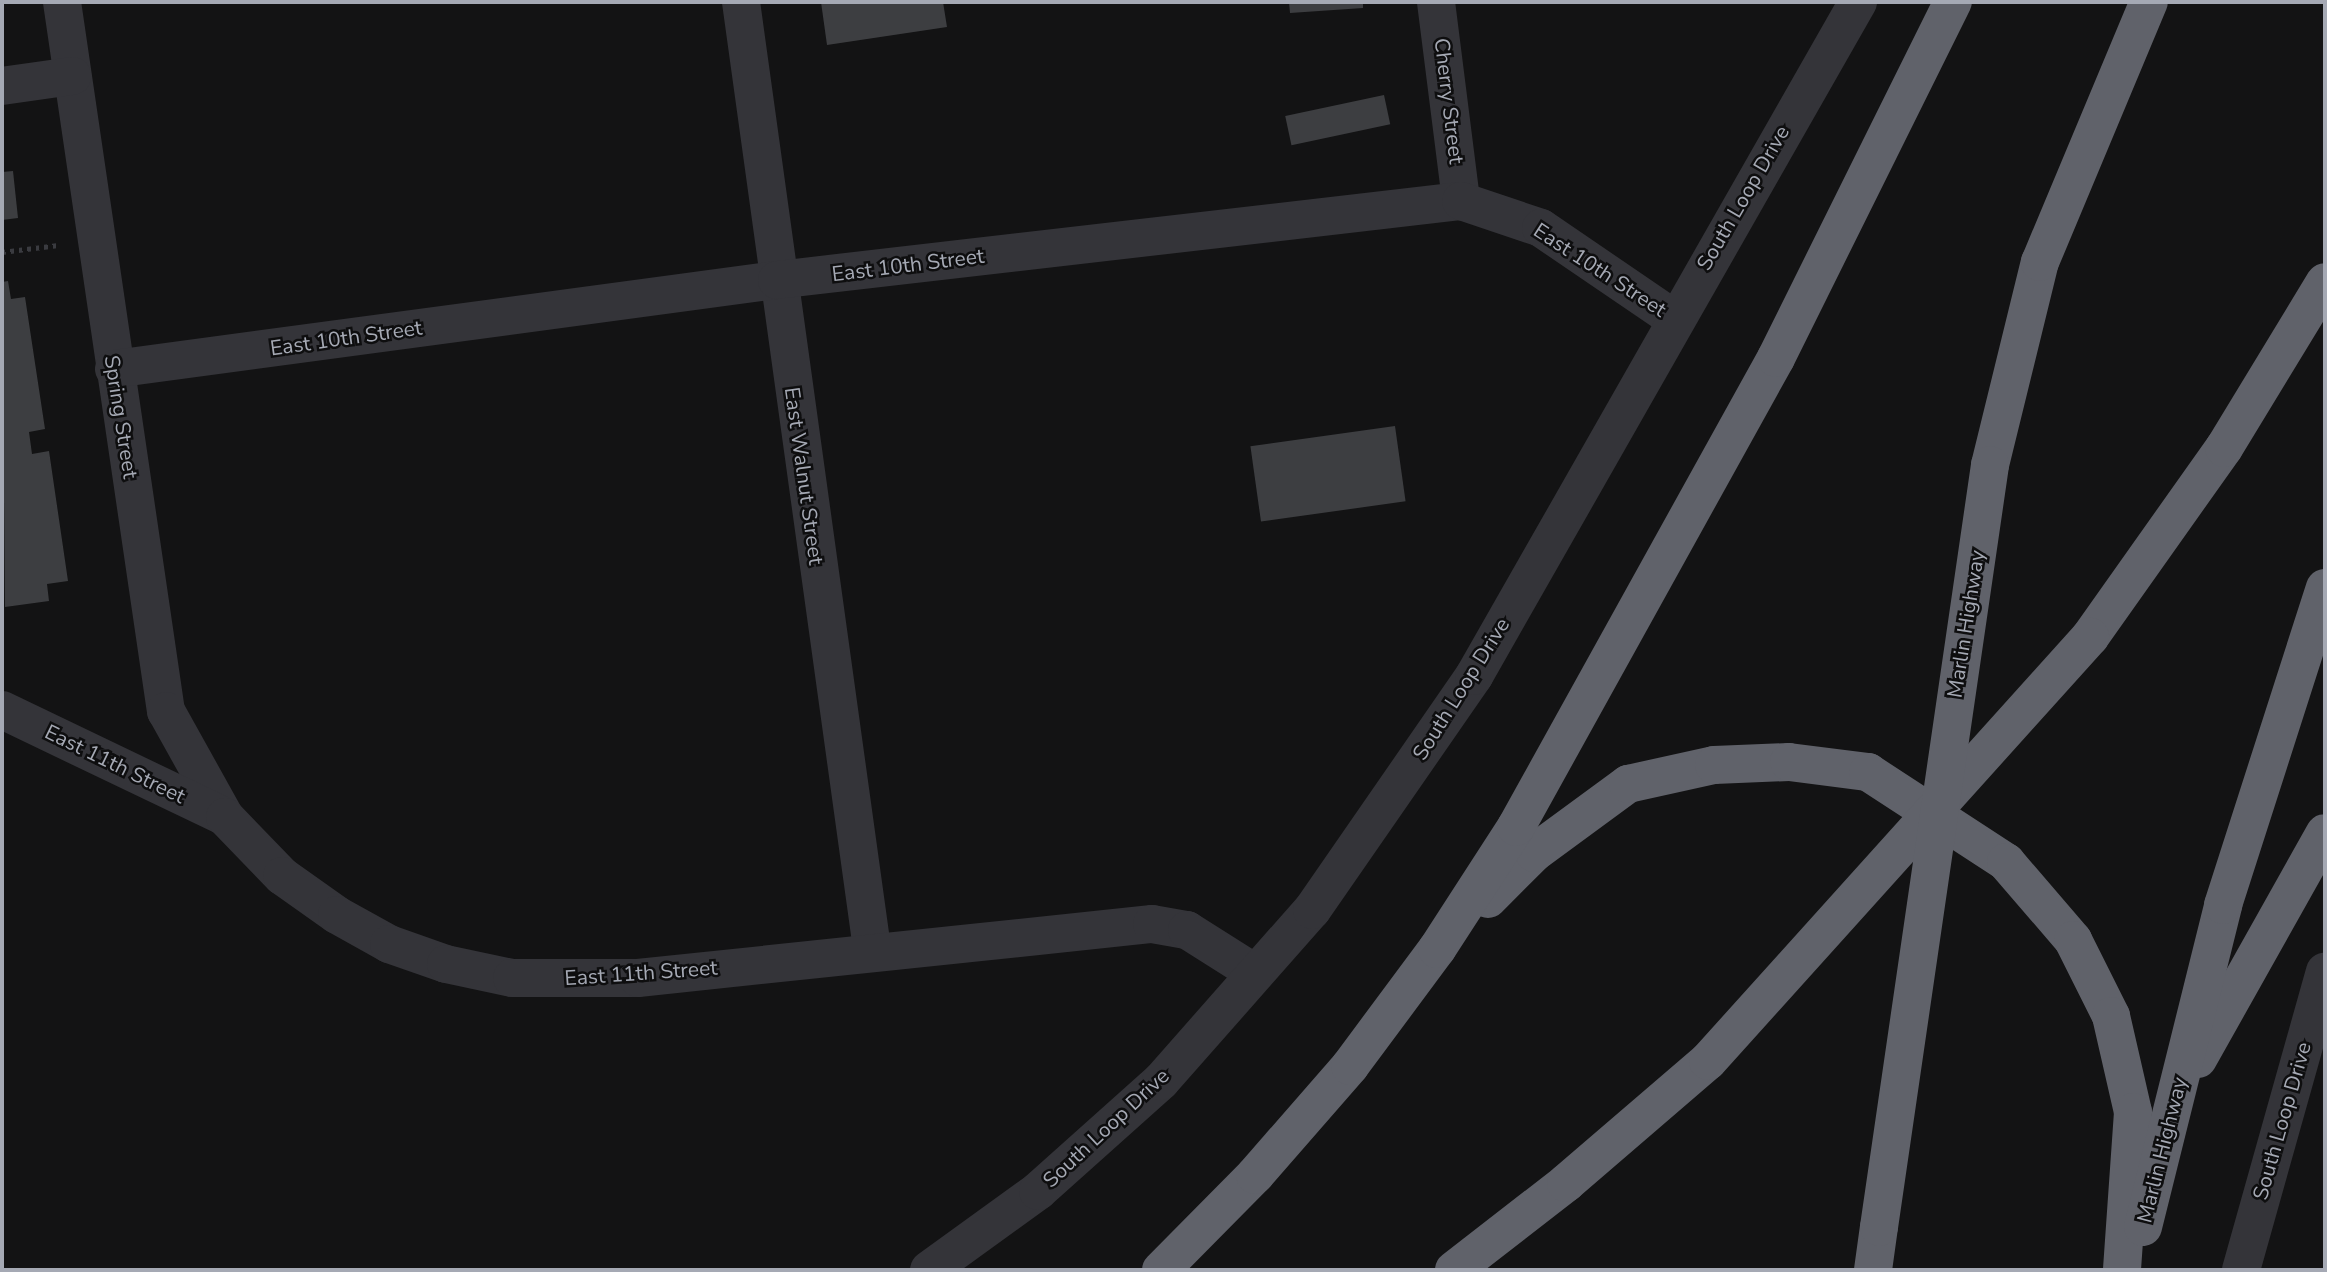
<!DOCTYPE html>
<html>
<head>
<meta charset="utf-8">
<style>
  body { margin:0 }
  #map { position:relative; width:2327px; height:1272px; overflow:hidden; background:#131314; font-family:"Nunito Sans",sans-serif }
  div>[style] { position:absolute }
  .building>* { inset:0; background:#3d3e41; transform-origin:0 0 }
  .path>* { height:4.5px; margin-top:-2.25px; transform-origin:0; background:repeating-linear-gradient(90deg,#3a3b40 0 3.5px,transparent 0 8.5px) }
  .minor>* { height:38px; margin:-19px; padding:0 19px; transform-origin:19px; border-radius:19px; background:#343439 }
  .highway>* { height:38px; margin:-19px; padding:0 19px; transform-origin:19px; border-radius:19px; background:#60626a }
  .highway-bridge>* { height:38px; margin:-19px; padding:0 19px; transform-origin:19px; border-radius:19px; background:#60626a }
  span { translate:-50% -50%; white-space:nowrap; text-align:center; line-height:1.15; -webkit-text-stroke:5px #0e0e0f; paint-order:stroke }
  .street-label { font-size:21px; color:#a5a9b4 }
  .frame { position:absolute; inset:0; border:4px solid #a5a9b4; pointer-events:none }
</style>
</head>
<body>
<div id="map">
  <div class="building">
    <i style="clip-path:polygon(821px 2px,943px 2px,947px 27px,827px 45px)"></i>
    <i style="clip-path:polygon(1289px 2px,1363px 2px,1363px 8px,1290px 13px)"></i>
    <i style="left:1384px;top:95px;width:30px;height:101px;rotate:78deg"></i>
    <i style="clip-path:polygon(13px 171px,18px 218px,2px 220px,2px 172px)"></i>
    <i style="clip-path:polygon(8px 281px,11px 299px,25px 297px,45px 429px,29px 432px,32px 454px,49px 451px,68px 581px,47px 584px,49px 601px,5px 607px,2px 282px)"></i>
    <i style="left:1395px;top:426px;width:76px;height:146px;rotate:82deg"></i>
  </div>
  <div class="path">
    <i style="left:2px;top:252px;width:57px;rotate:-7deg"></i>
  </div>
  <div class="minor">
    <i style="left:62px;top:2px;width:717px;rotate:81.66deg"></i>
    <i style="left:166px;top:711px;width:121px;rotate:60.9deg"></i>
    <i style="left:741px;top:2px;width:956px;rotate:82.12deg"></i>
    <i style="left:1436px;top:2px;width:201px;rotate:82.8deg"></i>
    <i style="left:2px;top:86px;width:71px;rotate:-8.1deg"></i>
    <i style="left:114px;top:369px;width:669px;rotate:-7.65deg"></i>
    <i style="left:777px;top:280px;width:689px;rotate:-6.59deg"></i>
    <i style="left:1461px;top:201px;width:84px;rotate:18.6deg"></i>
    <i style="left:1541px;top:228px;width:160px;rotate:34.3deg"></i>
    <i style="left:2px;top:710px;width:247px;rotate:25.6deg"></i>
    <i style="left:225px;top:817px;width:82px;rotate:46deg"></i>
    <i style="left:282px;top:876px;width:67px;rotate:35.3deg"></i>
    <i style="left:337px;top:915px;width:60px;rotate:29.1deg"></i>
    <i style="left:389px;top:944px;width:60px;rotate:19.3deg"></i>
    <i style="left:446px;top:964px;width:67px;rotate:12deg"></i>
    <i style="left:512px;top:978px;width:126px"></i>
    <i style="left:638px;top:978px;width:517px;rotate:-6deg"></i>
    <i style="left:1152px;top:924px;width:36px;rotate:10deg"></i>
    <i style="left:1187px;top:930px;width:80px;rotate:32.3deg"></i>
    <i style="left:929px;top:1270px;width:135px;rotate:-35.9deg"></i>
    <i style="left:1038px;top:1191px;width:165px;rotate:-41.8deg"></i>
    <i style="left:1161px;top:1081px;width:228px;rotate:-48.6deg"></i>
    <i style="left:1312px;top:910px;width:285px;rotate:-55.3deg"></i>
    <i style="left:1474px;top:676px;width:776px;rotate:-60.33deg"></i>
    <i style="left:2241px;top:1270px;width:310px;rotate:-74.3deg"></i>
  </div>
  <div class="highway">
    <i style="left:1990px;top:465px;width:209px;rotate:-76.2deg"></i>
    <i style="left:2040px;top:262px;width:282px;rotate:-67.3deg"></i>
    <i style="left:2090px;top:637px;width:232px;rotate:-54.7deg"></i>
    <i style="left:2224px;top:448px;width:194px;rotate:-58.7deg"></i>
    <i style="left:1488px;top:899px;width:65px;rotate:-45deg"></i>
    <i style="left:1534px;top:853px;width:117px;rotate:-36.3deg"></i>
    <i style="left:1628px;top:784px;width:88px;rotate:-12.5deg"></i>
    <i style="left:1714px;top:765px;width:75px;rotate:-2.3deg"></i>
    <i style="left:1789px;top:762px;width:80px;rotate:7.2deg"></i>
    <i style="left:1868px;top:772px;width:165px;rotate:33.1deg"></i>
    <i style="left:2006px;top:862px;width:103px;rotate:49.3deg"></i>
    <i style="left:2073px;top:940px;width:85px;rotate:63.4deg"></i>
    <i style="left:2111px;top:1016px;width:98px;rotate:77.1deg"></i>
    <i style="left:2133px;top:1112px;width:158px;rotate:94deg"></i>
    <i style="left:2198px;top:1059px;width:259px;rotate:-60.7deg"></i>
    <i style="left:2143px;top:1227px;width:332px;rotate:-76deg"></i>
    <i style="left:2223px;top:905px;width:333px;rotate:-72.2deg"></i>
    <i style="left:1161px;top:1270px;width:134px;rotate:-45.3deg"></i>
    <i style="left:1255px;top:1175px;width:145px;rotate:-48.9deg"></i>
    <i style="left:1350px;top:1066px;width:146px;rotate:-53.4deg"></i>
    <i style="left:1437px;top:949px;width:145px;rotate:-57.1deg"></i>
    <i style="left:1516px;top:827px;width:536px;rotate:-61deg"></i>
    <i style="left:1776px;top:358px;width:398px;rotate:-63.6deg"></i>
    <i style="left:1454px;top:1270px;width:142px;rotate:-37.8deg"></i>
    <i style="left:1566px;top:1183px;width:187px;rotate:-40.7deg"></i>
    <i style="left:1873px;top:1270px;width:43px;rotate:-82.1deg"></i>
  </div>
  <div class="highway-bridge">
    <i style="left:1708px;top:1061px;width:571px;rotate:-47.98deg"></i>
    <i style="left:1879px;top:1227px;width:770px;rotate:-81.71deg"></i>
  </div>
  <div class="street-label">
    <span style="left:1449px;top:101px;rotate:83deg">Cherry Street</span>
    <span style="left:1743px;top:198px;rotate:-60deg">South Loop Drive</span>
    <span style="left:908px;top:265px;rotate:-7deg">East 10th Street</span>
    <span style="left:1600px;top:270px;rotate:33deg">East 10th Street</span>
    <span style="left:346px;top:338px;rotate:-8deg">East 10th Street</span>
    <span style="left:121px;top:417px;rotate:81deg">Spring Street</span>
    <span style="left:804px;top:476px;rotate:82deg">East Walnut Street</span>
    <span style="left:1966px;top:624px;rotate:-81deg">Marlin Highway</span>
    <span style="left:1461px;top:689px;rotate:-58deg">South Loop Drive</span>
    <span style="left:115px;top:764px;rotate:26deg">East 11th Street</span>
    <span style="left:641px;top:973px;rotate:-4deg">East 11th Street</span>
    <span style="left:2282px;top:1121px;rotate:-74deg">South Loop Drive</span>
    <span style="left:1106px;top:1128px;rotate:-43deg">South Loop Drive</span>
    <span style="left:2162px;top:1150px;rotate:-76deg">Marlin Highway</span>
  </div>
  <div class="frame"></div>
</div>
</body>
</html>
